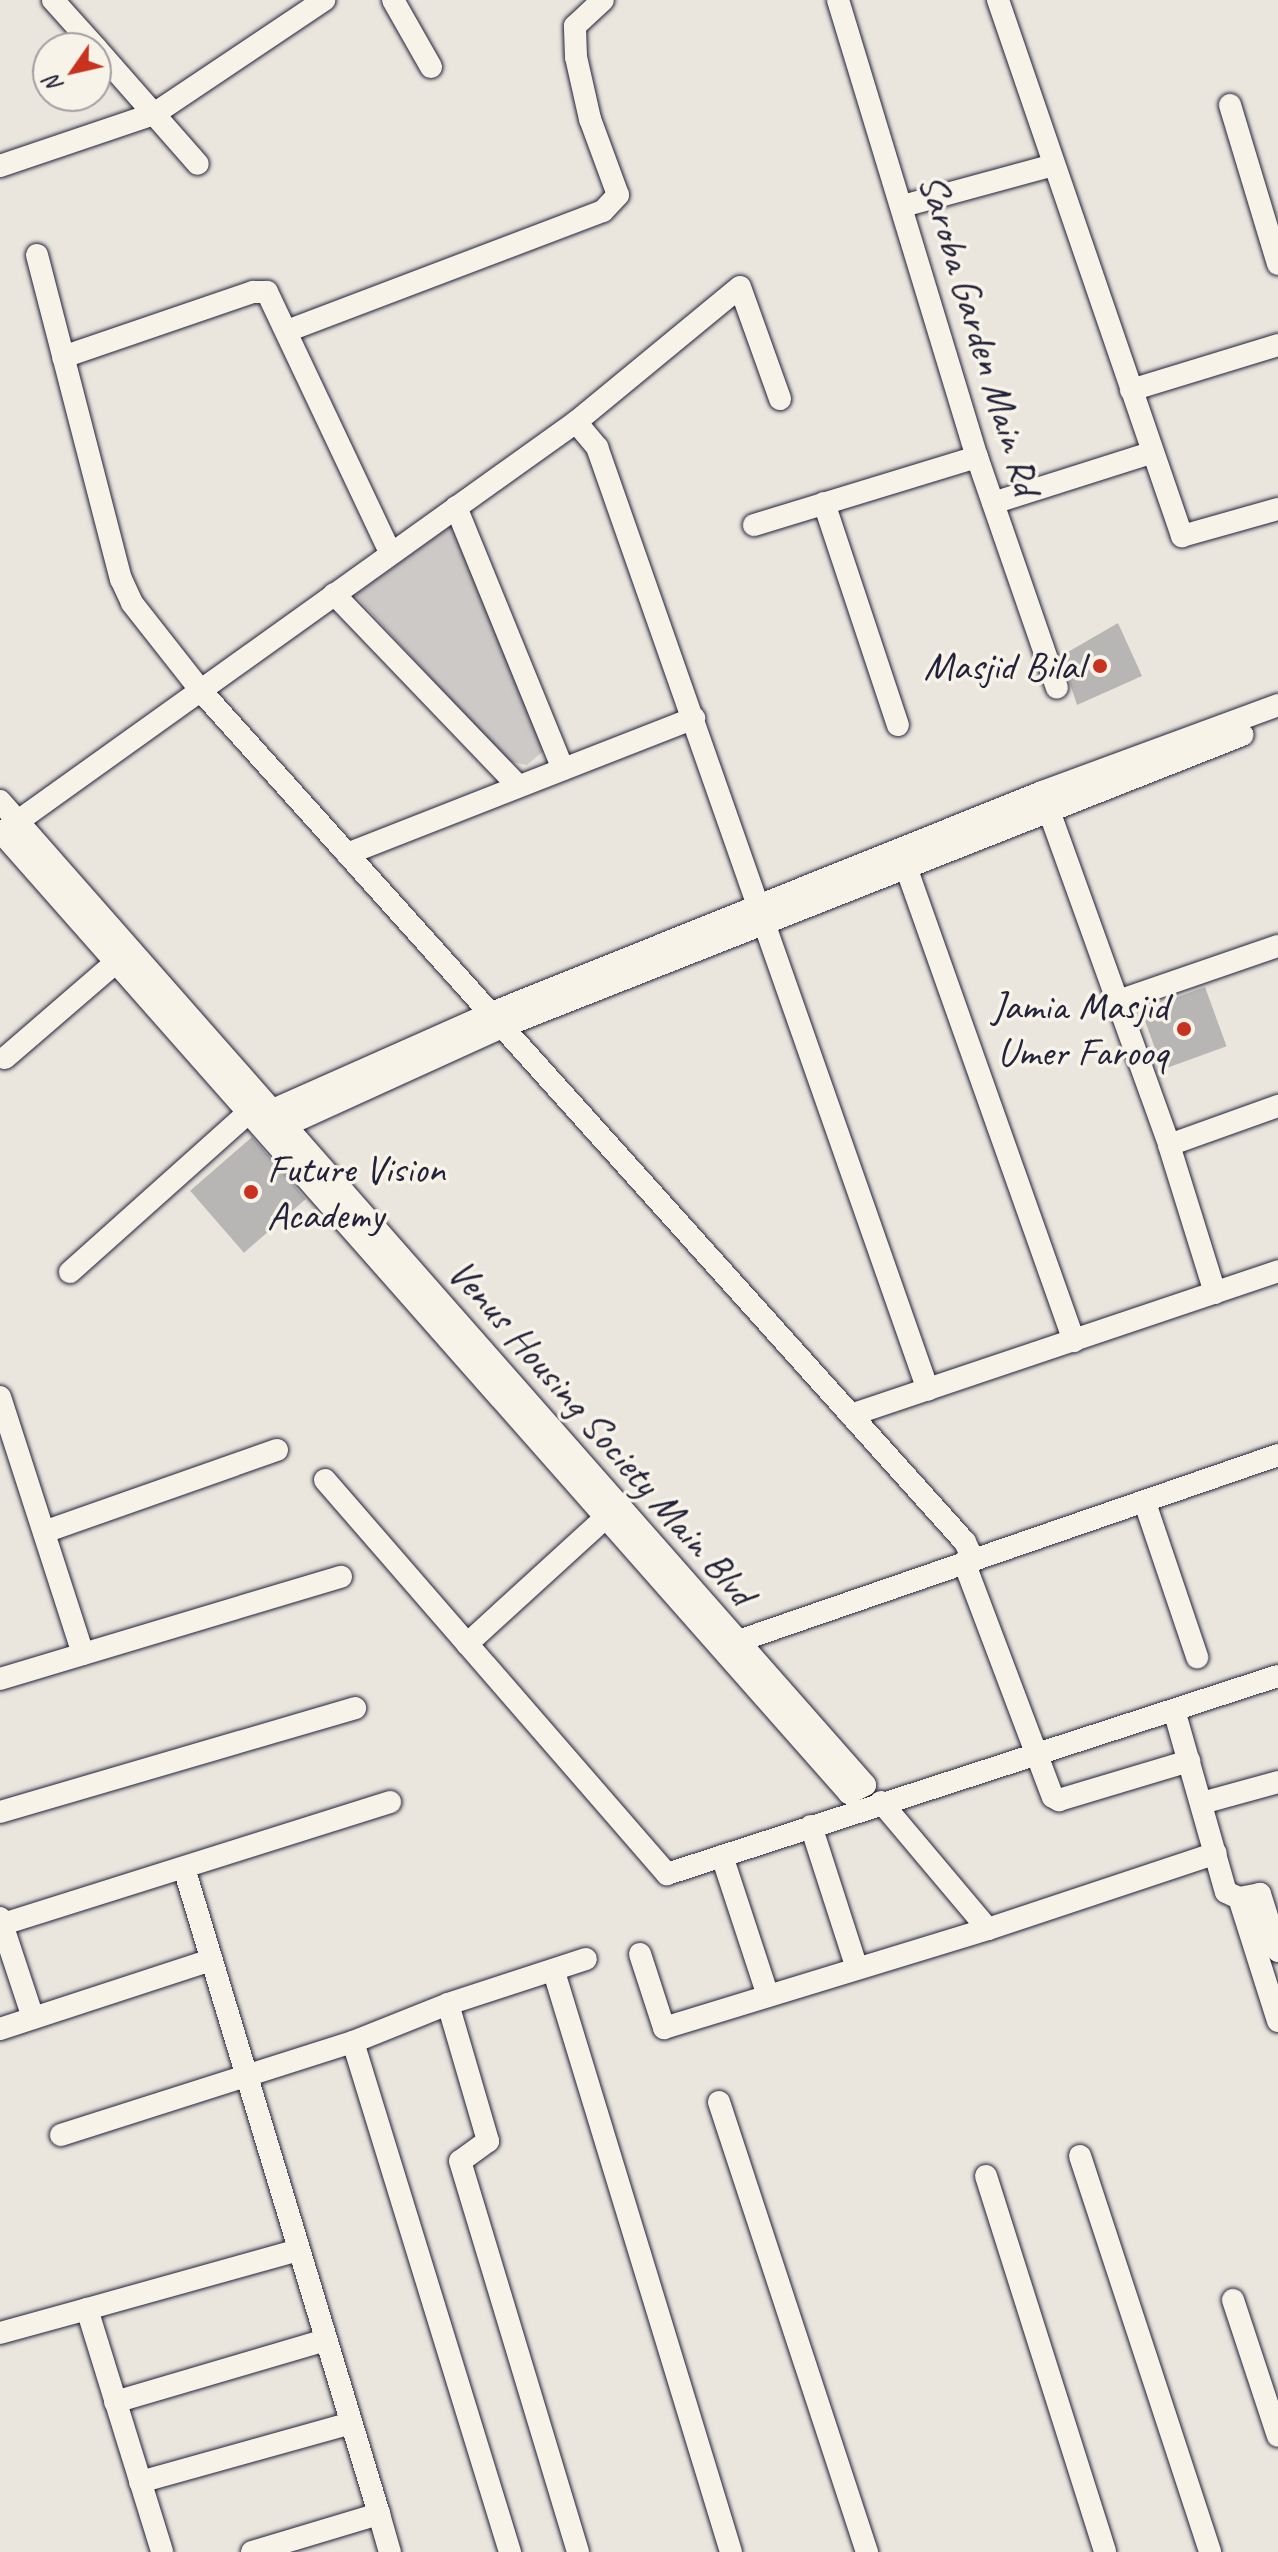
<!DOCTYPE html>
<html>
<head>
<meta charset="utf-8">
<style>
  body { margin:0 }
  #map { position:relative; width:1278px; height:2552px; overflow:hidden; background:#eae6de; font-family:Caveat,sans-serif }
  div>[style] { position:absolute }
  .green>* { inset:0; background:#cdc9c6 }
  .building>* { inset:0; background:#b8b6b5; transform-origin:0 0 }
  .roads { filter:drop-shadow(0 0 2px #22223b) drop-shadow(0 0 2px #22223b) }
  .minor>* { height:22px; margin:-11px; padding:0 11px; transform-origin:11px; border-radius:11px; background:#f7f3e8 }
  .dots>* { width:22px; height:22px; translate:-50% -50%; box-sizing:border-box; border:4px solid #f7f3e8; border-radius:50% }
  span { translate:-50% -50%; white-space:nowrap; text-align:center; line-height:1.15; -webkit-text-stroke:7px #f7f3e8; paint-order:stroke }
  .street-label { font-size:40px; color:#22223b }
  .poi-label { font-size:40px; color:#22223b }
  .right { translate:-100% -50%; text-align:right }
  .left { translate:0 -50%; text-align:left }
  .north { position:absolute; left:32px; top:32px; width:80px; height:80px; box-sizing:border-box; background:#f7f3e8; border:2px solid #a29fa3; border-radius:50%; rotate:236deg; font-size:22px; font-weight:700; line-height:32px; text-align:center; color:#22223b }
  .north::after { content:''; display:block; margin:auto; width:28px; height:36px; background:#c8321e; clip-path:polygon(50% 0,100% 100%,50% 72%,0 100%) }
</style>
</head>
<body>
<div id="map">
  <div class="green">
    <i style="clip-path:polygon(451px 526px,546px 749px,527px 765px,507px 761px,355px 595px)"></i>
  </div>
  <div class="building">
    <i style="clip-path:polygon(1118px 623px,1142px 676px,1077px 705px,1061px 656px)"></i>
    <i style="left:1205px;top:987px;width:63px;height:68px;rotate:70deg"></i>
    <i style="left:252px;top:1137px;width:82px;height:82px;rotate:49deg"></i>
  </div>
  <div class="roads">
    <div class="minor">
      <i style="left:53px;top:0;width:64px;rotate:48.1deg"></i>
      <i style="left:393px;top:0;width:77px;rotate:60.4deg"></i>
      <i style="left:838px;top:0;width:478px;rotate:73.1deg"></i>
      <i style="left:977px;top:457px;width:244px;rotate:70.9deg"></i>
      <i style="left:998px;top:0;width:567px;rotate:71.05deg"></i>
      <i style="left:1182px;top:536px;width:100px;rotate:-15.7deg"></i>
      <i style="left:96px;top:48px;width:154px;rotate:48.7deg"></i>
      <i style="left:1230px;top:105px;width:166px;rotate:73.2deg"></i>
      <i style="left:0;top:166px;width:163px;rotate:-18.7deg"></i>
      <i style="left:154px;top:114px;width:205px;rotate:-33.8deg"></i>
      <i style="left:903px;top:206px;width:156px;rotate:-15.2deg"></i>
      <i style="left:37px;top:255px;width:335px;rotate:75.5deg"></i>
      <i style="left:121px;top:579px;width:26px;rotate:65deg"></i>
      <i style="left:132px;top:603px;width:113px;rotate:51.8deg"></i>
      <i style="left:202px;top:692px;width:1142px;rotate:48.09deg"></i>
      <i style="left:965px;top:1542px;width:19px;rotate:65deg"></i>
      <i style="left:287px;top:331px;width:338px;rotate:-20.8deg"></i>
      <i style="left:603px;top:211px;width:22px;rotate:-47deg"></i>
      <i style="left:618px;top:195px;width:81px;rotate:-110.2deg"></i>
      <i style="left:590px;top:119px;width:64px;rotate:-102.7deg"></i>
      <i style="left:576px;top:57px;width:31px;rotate:-92deg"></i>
      <i style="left:575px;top:26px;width:38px;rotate:-43deg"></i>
      <i style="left:63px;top:357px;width:201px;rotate:-18.9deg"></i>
      <i style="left:253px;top:292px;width:14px"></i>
      <i style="left:267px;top:292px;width:288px;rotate:64.7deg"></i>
      <i style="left:1131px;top:390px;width:154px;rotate:-17deg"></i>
      <i style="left:576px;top:422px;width:33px;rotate:50deg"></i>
      <i style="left:597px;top:447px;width:999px;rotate:70.66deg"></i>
      <i style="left:824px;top:503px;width:234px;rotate:71.6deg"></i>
      <i style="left:993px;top:503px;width:166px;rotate:-17.6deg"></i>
      <i style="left:456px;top:507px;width:283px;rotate:67.8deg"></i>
      <i style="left:754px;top:525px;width:233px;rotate:-17deg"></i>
      <i style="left:334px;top:594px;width:266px;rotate:46.2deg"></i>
      <i style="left:1044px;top:797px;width:370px;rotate:70.2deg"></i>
      <i style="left:1169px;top:1145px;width:155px;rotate:72.7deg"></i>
      <i style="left:0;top:801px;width:1310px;rotate:48.68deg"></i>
      <i style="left:865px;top:1785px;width:18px;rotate:153deg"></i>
      <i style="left:849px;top:1793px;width:1283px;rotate:-131.43deg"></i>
      <i style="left:7px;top:829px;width:700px;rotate:-35.58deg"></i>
      <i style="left:576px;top:422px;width:212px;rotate:-39.5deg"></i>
      <i style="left:740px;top:287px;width:119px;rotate:70.3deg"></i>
      <i style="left:901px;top:853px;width:518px;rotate:70.48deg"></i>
      <i style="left:347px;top:854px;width:373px;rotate:-21.4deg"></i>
      <i style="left:1118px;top:1001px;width:169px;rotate:-19deg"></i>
      <i style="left:5px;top:1058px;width:162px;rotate:-40.8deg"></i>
      <i style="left:266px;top:1113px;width:244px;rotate:-23.9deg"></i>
      <i style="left:489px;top:1014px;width:596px;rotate:-21.87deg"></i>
      <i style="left:1042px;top:792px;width:252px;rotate:-20.2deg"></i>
      <i style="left:278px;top:1129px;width:246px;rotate:-24.5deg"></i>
      <i style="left:502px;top:1027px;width:796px;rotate:-21.53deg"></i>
      <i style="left:1169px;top:1145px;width:116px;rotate:-19.7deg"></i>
      <i style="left:70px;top:1272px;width:243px;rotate:-41.8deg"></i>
      <i style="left:0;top:1397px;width:270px;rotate:72.1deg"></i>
      <i style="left:851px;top:1415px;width:451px;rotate:-18.6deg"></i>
      <i style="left:325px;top:1480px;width:522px;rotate:49.04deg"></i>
      <i style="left:667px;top:1874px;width:642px;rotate:-17.96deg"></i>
      <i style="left:1145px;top:1503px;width:163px;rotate:71.3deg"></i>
      <i style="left:44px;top:1532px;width:247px;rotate:-19.4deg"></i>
      <i style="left:964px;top:1562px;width:251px;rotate:69.3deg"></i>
      <i style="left:1053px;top:1797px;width:7px;rotate:27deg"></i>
      <i style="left:1059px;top:1800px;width:136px;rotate:-16.7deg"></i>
      <i style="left:467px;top:1644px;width:199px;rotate:-42.4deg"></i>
      <i style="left:724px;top:1646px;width:586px;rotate:-19.02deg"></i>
      <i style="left:0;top:1679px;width:356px;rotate:-16.7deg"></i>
      <i style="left:1174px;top:1710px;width:189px;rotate:74.1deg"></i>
      <i style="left:1226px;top:1892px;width:14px;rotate:25deg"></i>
      <i style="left:881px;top:1802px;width:166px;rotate:49.9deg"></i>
      <i style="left:988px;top:1929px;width:240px;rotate:-18.4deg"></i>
      <i style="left:1202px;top:1803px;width:79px;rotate:-15.4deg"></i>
      <i style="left:0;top:1812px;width:370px;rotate:-16.3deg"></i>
      <i style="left:811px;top:1826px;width:149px;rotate:72.1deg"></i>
      <i style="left:722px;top:1856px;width:147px;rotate:71.8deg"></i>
      <i style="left:184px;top:1868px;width:675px;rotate:73.2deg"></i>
      <i style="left:0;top:1918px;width:105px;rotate:71.7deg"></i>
      <i style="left:0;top:1925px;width:409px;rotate:-17.5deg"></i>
      <i style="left:1278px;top:1951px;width:60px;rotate:-107.5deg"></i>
      <i style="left:1260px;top:1894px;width:21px;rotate:169deg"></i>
      <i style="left:1239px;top:1898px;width:129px;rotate:72.4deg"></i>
      <i style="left:640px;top:1954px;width:78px;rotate:72deg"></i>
      <i style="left:664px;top:2028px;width:339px;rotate:-17deg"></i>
      <i style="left:554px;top:1972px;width:606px;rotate:73.03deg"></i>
      <i style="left:448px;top:2004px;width:143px;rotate:73.7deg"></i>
      <i style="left:488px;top:2141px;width:34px;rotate:144deg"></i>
      <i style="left:460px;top:2161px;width:408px;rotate:73.2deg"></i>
      <i style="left:0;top:2029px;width:222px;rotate:-18.1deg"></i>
      <i style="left:353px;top:2042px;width:534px;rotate:72.89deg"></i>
      <i style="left:719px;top:2102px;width:474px;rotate:71.8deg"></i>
      <i style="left:61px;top:2135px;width:306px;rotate:-17.7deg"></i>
      <i style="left:353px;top:2042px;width:102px;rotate:-21.8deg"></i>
      <i style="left:448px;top:2004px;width:145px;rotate:-18.1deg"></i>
      <i style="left:1080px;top:2156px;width:417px;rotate:71.8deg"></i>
      <i style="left:986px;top:2176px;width:394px;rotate:72.4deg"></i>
      <i style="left:1233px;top:2300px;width:143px;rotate:71.7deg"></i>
      <i style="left:87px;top:2309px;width:220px;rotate:-15.6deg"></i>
      <i style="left:0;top:2333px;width:90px;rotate:-15.4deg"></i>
      <i style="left:87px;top:2309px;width:254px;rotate:72.8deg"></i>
      <i style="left:115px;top:2402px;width:220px;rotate:-16.4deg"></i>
      <i style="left:140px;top:2482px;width:219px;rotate:-15.6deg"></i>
      <i style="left:252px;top:2552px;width:133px;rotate:-16.7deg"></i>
      <i style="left:379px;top:2514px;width:40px;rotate:74deg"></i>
    </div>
  </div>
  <div class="dots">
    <i style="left:1100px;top:666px;background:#c8321e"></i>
    <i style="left:1184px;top:1029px;background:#c8321e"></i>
    <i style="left:251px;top:1192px;background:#c8321e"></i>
  </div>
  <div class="street-label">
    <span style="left:980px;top:334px;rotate:73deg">Saroba Garden Main Rd</span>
    <span style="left:602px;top:1432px;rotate:49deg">Venus Housing Society Main Blvd</span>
  </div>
  <div class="poi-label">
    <span class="right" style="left:1084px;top:666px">Masjid Bilal</span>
    <span class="right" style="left:1168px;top:1029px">Jamia Masjid<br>Umer Farooq</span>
    <span class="left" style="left:267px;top:1192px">Future Vision<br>Academy</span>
  </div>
  <div class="north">N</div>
</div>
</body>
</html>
